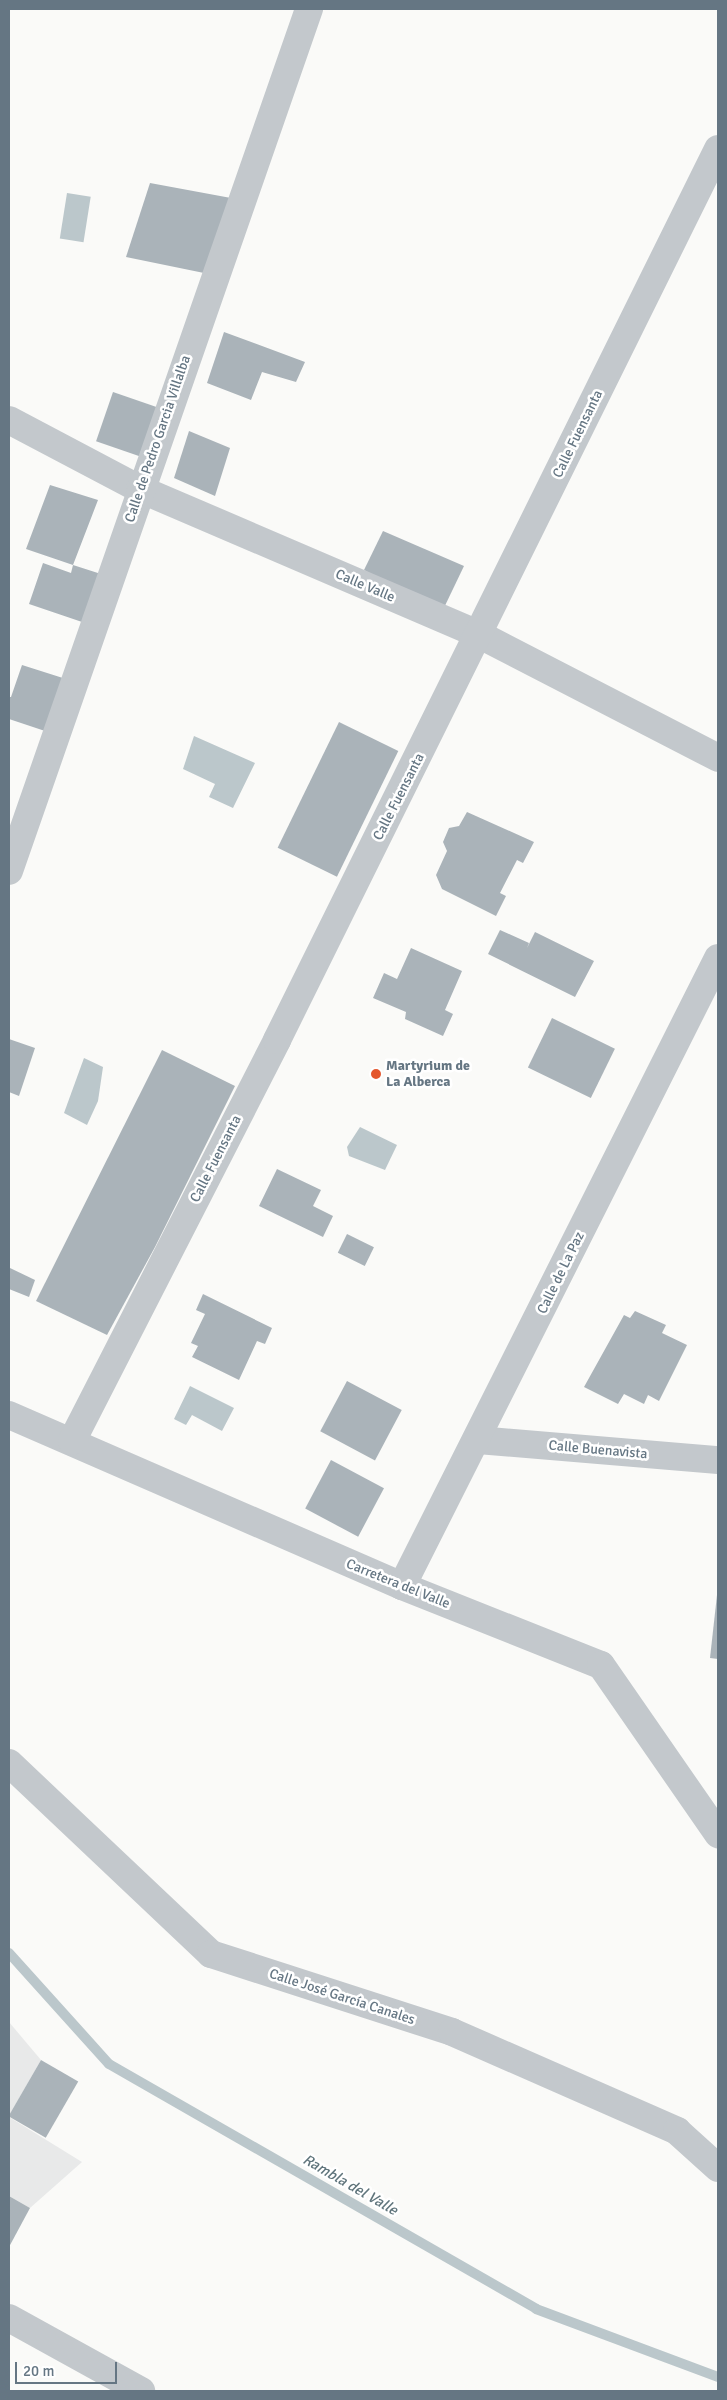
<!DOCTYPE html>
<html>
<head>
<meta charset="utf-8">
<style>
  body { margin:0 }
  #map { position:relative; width:727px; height:2400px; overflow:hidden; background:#fafaf8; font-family:Signika,sans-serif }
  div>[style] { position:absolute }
  .built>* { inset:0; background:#e8e9e9 }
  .water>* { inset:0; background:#bbc7cb; transform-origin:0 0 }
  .stream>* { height:10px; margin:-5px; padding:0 5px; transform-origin:5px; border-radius:5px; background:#bbc7cb }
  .building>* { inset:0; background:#aab3b9; transform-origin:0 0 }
  .street>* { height:28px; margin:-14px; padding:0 14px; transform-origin:14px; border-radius:14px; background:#c3c8cc }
  .dots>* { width:14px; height:14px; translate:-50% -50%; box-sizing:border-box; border:2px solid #fff; border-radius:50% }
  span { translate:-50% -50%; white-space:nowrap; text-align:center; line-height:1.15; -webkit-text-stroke:5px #fff; paint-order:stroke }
  .street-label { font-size:14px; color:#657683 }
  .poi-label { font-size:14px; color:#657683; font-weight:700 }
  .left { translate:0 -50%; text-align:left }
  .water-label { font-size:15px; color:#60757c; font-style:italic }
  .frame { position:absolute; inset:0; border:10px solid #657683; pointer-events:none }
  .scale { position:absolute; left:15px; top:2362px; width:102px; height:22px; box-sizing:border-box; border:2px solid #657683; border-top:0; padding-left:6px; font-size:15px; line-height:18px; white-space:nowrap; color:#657683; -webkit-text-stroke:4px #fff; paint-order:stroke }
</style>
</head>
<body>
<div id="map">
  <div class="built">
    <i style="clip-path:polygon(9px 2022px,41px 2060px,9px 2116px)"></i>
    <i style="clip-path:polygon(9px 2117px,82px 2162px,30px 2208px,9px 2196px)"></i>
  </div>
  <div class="water">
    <i style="left:67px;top:193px;width:24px;height:46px;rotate:9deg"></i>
    <i style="clip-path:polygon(194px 736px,255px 763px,233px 808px,209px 797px,215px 784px,183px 769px)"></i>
    <i style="clip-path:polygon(84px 1058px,103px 1067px,98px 1101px,87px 1125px,64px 1113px)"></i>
    <i style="clip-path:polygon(360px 1127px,397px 1145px,385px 1170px,349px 1156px,347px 1147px)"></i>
    <i style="clip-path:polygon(190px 1386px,234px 1408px,222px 1431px,192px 1415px,186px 1425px,174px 1419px)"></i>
  </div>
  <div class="stream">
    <i style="left:9px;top:1953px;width:149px;rotate:48deg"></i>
    <i style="left:109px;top:2064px;width:492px;rotate:29.8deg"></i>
    <i style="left:536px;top:2309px;width:194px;rotate:20.5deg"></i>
  </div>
  <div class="building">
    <i style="clip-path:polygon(150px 183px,231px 198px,204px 273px,126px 257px)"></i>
    <i style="clip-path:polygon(224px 332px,305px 362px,296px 382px,262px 372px,251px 400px,207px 383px)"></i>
    <i style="left:113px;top:392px;width:46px;height:52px;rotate:19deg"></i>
    <i style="clip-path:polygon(189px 431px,230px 448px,215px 496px,174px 478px)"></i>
    <i style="clip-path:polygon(50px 485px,98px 500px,73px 565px,101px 574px,85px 623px,29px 604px,43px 563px,71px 573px,73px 565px,26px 549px)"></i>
    <i style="clip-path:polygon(383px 531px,464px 566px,441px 614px,364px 570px)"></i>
    <i style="clip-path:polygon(22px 665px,66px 679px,48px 732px,9px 719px,9px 697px,11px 697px)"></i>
    <i style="left:339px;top:722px;width:66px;height:140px;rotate:26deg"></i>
    <i style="clip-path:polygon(467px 812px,534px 842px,523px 863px,517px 860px,500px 893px,506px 896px,496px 916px,442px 889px,436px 875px,447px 851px,443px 842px,449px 828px,459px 826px)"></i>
    <i style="clip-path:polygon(500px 930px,529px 943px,527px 948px,535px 932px,594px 961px,575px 997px,488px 954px)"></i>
    <i style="clip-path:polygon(411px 948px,462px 971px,445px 1010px,453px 1014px,443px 1036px,405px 1019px,406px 1012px,373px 998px,384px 973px,397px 979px)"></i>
    <i style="left:552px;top:1018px;width:70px;height:55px;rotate:26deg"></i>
    <i style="clip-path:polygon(9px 1039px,35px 1048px,19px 1096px,9px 1092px)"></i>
    <i style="clip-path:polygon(162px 1050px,235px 1086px,155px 1247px,107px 1335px,36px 1301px)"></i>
    <i style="clip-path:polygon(277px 1169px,321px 1190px,313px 1206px,333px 1216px,323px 1237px,259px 1206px)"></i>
    <i style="left:347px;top:1234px;width:30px;height:21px;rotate:26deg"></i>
    <i style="clip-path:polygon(10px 1268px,35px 1280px,29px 1297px,9px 1289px)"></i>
    <i style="clip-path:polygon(203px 1294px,272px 1328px,265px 1344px,257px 1341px,239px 1380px,192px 1357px,198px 1346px,191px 1343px,205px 1314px,196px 1310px)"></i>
    <i style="clip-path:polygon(635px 1311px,666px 1325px,662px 1333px,687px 1345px,659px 1401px,648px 1395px,644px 1404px,624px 1394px,618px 1404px,584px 1387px,624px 1315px,630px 1318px)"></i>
    <i style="left:347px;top:1381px;width:62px;height:57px;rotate:28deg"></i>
    <i style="left:331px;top:1460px;width:60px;height:55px;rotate:28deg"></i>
    <i style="clip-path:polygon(717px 1595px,718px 1595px,718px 1659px,710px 1658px)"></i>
    <i style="left:41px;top:2060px;width:43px;height:65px;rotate:30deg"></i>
    <i style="clip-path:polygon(9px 2196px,30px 2208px,9px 2247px)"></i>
  </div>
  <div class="street">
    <i style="left:9px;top:420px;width:148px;rotate:27.8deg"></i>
    <i style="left:140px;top:489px;width:370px;rotate:23.2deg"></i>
    <i style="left:480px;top:635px;width:268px;rotate:27.3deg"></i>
    <i style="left:9px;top:871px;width:913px;rotate:-70.81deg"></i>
    <i style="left:9px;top:1415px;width:429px;rotate:23.5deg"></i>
    <i style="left:402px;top:1586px;width:214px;rotate:21.7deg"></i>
    <i style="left:601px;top:1665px;width:206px;rotate:55.3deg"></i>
    <i style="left:478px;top:1440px;width:241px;rotate:4.8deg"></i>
    <i style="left:72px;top:1441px;width:450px;rotate:-62.9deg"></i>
    <i style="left:277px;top:1040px;width:994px;rotate:-63.67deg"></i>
    <i style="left:402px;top:1586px;width:703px;rotate:-63.29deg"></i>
    <i style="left:9px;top:1763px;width:278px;rotate:43.4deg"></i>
    <i style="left:211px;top:1954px;width:253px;rotate:17.9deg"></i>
    <i style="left:452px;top:2032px;width:246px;rotate:23.7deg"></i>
    <i style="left:677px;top:2131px;width:55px;rotate:42.1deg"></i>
    <i style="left:9px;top:2318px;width:151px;rotate:28.9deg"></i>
  </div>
  <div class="dots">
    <i style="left:376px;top:1074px;background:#e4572e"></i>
  </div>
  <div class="street-label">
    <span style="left:578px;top:434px;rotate:-64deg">Calle Fuensanta</span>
    <span style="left:158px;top:439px;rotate:-71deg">Calle de Pedro Garcia Villalba</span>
    <span style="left:365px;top:586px;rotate:23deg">Calle Valle</span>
    <span style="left:399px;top:797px;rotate:-63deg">Calle Fuensanta</span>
    <span style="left:216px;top:1159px;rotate:-63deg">Calle Fuensanta</span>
    <span style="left:561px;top:1273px;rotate:-64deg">Calle de La Paz</span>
    <span style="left:598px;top:1450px;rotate:5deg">Calle Buenavista</span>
    <span style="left:398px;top:1584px;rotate:22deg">Carretera del Valle</span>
    <span style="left:342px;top:1997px;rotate:18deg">Calle José García Canales</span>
  </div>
  <div class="poi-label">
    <span class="left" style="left:386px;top:1074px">Martyrium de<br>La Alberca</span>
  </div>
  <div class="water-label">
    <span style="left:350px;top:2185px;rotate:30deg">Rambla del Valle</span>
  </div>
  <div class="frame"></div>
  <div class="scale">20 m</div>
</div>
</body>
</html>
